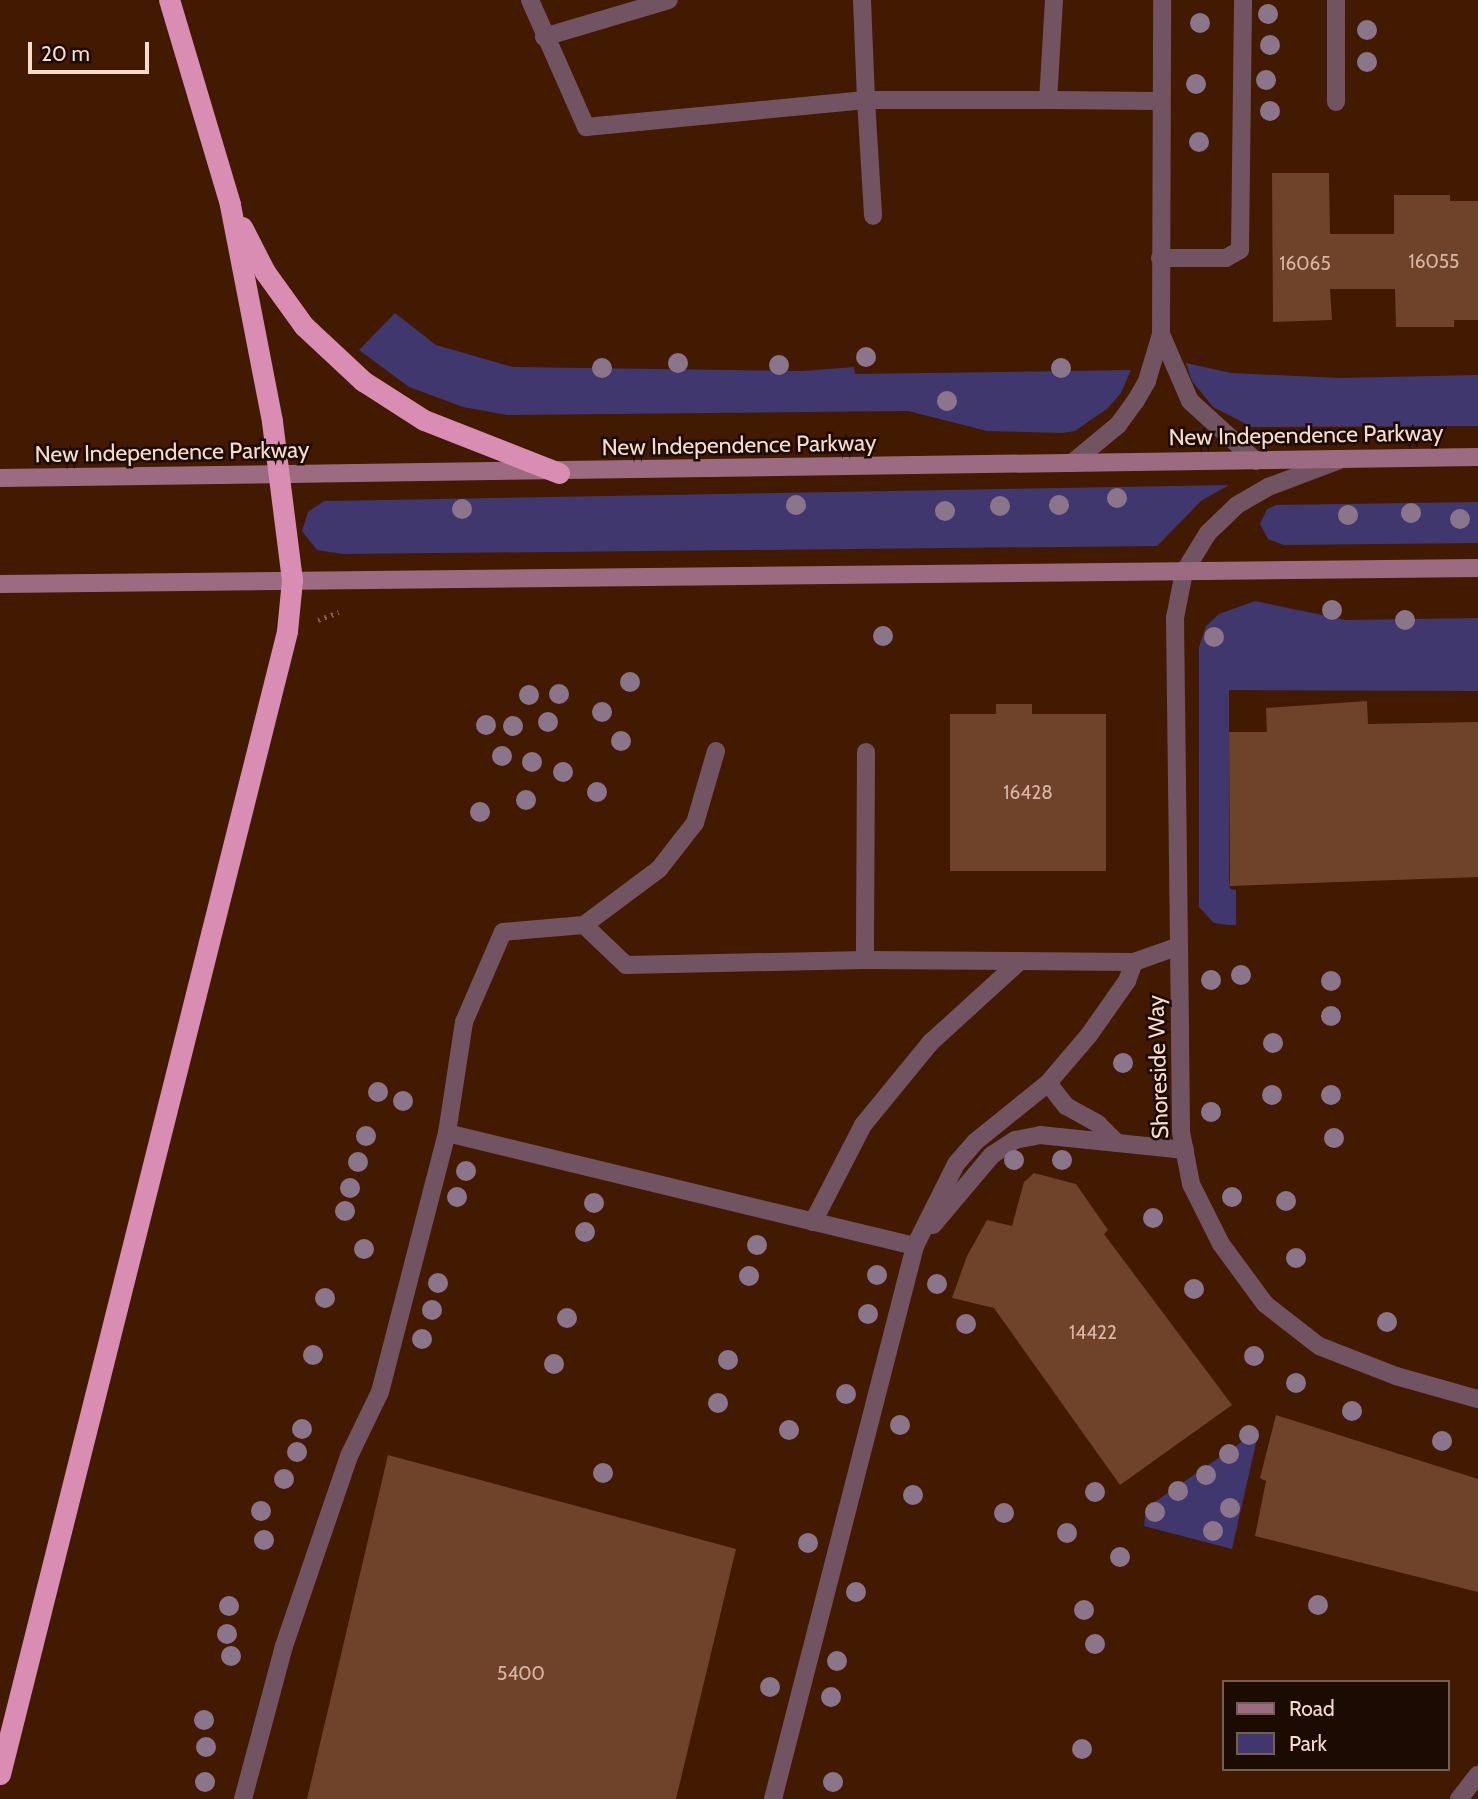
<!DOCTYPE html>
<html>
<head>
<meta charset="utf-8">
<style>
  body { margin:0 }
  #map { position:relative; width:1478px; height:1799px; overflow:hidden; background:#421a01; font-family:Cabin,sans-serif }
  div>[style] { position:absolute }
  .green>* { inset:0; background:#40376e }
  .building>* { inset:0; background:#6f422a }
  .path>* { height:4.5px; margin-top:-2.25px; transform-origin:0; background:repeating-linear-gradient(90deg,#825f4a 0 2px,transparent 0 7px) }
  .service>* { height:18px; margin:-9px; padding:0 9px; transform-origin:9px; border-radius:9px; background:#725362 }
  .minor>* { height:18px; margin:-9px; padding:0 9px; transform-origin:9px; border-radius:9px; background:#725362 }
  .tertiary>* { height:18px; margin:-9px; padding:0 9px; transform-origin:9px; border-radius:9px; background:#725362 }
  .secondary>* { height:18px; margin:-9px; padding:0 9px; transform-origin:9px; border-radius:9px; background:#9c6b82 }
  .motorway>* { height:21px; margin:-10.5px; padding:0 10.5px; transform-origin:10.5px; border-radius:10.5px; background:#da8db3 }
  .trees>* { width:20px; height:20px; margin:-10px; border-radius:50%; background:#8b758a }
  span { translate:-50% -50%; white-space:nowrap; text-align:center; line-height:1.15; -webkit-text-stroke:5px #1c0b03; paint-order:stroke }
  .number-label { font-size:19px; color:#d5b5a4 }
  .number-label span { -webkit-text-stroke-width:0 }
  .street-label { font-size:23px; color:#f7dbcd }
  .legend { position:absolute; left:1222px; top:1680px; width:228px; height:91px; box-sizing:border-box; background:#1c0b03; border:2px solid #745e54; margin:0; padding:9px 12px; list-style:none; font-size:21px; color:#f7dbcd }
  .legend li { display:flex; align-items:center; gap:14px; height:35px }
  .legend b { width:35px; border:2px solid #745e54 }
  .scale { position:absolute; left:28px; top:42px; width:121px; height:32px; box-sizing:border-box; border:4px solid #f7dbcd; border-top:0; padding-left:9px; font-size:21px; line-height:24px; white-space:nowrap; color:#f7dbcd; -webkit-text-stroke:5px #1c0b03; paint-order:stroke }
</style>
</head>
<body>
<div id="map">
  <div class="green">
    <i style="clip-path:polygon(395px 313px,436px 345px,513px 367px,803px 371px,854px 367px,855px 374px,1131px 370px,1121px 393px,1108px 408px,1075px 431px,1063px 433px,987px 431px,908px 411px,507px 415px,463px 407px,409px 387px,359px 350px)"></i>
    <i style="clip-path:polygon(1186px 363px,1231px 373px,1340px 378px,1478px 375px,1478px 426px,1252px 427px,1213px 407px,1192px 381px)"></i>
    <i style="clip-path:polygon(1229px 485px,1201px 501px,1157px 546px,343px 554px,317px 550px,302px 531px,308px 512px,324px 501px)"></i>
    <i style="clip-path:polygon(1478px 502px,1478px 543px,1284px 545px,1268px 539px,1260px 524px,1267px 509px,1276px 505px)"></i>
    <i style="clip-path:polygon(1255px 601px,1346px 620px,1478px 618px,1478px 691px,1229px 690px,1229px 877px,1230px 889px,1236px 890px,1236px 925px,1228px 925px,1214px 923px,1199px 907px,1199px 647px,1206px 626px,1219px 614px)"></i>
    <i style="clip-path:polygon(1259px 1430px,1232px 1549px,1144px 1526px,1146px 1508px)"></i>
  </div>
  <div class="building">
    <i style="clip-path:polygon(1272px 173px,1329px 173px,1330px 234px,1394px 234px,1394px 195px,1450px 195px,1450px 201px,1478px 201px,1478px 320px,1454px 320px,1454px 327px,1396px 327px,1395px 289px,1330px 289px,1332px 320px,1273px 322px)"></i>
    <i style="clip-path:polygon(1367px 701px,1368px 724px,1478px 722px,1478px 877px,1230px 886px,1229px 732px,1267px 732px,1266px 708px)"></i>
    <i style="clip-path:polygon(996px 704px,1032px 704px,1032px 714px,1106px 714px,1106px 871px,950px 871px,950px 714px,996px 714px)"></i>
    <i style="clip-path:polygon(1034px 1173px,1076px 1184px,1108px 1230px,1104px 1234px,1232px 1405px,1120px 1485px,994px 1308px,952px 1298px,967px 1256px,987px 1220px,1012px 1226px,1024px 1182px)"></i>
    <i style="clip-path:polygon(1276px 1415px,1478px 1479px,1478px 1592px,1255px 1536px,1266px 1481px,1260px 1478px)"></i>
    <i style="clip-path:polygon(388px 1455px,736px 1549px,676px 1799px,307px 1799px)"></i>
  </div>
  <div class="path">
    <i style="left:318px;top:620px;width:22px;rotate:-21deg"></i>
  </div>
  <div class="service">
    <i style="left:530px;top:0;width:139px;rotate:66.2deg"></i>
    <i style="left:586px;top:127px;width:281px;rotate:-5.5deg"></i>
    <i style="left:866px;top:100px;width:116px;rotate:86.5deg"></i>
    <i style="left:862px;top:0;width:100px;rotate:87.7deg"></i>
    <i style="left:866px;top:100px;width:182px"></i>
    <i style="left:1054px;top:0;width:100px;rotate:93.4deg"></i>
    <i style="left:1048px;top:100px;width:112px;rotate:0.5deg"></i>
    <i style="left:1336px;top:0;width:102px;rotate:90deg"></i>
    <i style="left:544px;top:37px;width:130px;rotate:-16.5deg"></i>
    <i style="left:1160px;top:258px;width:66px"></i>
    <i style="left:1226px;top:258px;width:16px;rotate:-30deg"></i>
    <i style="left:1240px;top:250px;width:250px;rotate:-89.3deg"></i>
    <i style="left:1161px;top:334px;width:73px;rotate:66.6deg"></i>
    <i style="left:1190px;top:401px;width:89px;rotate:42.3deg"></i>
    <i style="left:1072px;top:463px;width:60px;rotate:-39.6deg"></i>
    <i style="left:1118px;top:425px;width:29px;rotate:-54deg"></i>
    <i style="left:1135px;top:402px;width:24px;rotate:-60deg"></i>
    <i style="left:1147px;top:381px;width:49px;rotate:-73.4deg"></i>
    <i style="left:1161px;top:334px;width:334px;rotate:-89.8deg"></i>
    <i style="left:866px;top:752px;width:208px;rotate:90.3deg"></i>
    <i style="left:865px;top:960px;width:269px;rotate:0.4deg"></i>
    <i style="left:584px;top:925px;width:58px;rotate:43.6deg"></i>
    <i style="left:626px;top:965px;width:239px;rotate:-1.2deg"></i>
    <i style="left:1048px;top:1083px;width:29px;rotate:52deg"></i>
    <i style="left:1066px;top:1106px;width:37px;rotate:29deg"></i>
    <i style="left:1098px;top:1124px;width:24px;rotate:45deg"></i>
    <i style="left:447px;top:1133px;width:112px;rotate:-81.3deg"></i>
    <i style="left:464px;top:1022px;width:98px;rotate:-66.6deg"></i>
    <i style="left:503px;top:932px;width:81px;rotate:-4.9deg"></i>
    <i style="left:584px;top:925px;width:94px;rotate:-36.7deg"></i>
    <i style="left:659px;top:869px;width:58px;rotate:-52deg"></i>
    <i style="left:695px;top:823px;width:75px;rotate:-73.7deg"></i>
    <i style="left:813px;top:1222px;width:109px;rotate:-62.7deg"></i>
    <i style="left:863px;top:1125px;width:106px;rotate:-50.7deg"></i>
    <i style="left:930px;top:1043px;width:122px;rotate:-42.3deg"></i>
    <i style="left:933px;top:1225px;width:92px;rotate:-49.9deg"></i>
    <i style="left:992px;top:1155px;width:27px;rotate:-33deg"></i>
    <i style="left:1015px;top:1140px;width:25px;rotate:-11deg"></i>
    <i style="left:1040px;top:1135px;width:146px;rotate:5.9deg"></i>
    <i style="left:915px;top:1246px;width:92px;rotate:-63.4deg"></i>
    <i style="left:956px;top:1164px;width:29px;rotate:-49deg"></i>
    <i style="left:975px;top:1142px;width:94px;rotate:-38.9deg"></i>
    <i style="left:1048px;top:1083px;width:63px;rotate:-49.5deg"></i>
    <i style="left:1089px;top:1035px;width:66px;rotate:-54.9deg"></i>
    <i style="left:1127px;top:981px;width:20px;rotate:-70deg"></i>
    <i style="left:1134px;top:962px;width:48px;rotate:-19.6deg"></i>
    <i style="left:243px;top:1799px;width:158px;rotate:-75deg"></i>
    <i style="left:284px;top:1646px;width:201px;rotate:-71.1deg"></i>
    <i style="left:349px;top:1456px;width:71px;rotate:-64.2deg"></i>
    <i style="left:380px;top:1392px;width:268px;rotate:-75.5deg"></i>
    <i style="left:447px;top:1133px;width:481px;rotate:13.6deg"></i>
    <i style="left:915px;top:1246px;width:571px;rotate:104.4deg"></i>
    <i style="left:1459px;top:1799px;width:31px;rotate:-52deg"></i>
  </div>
  <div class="minor">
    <i style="left:1184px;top:572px;width:47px;rotate:101.1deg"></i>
    <i style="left:1175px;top:618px;width:417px;rotate:89.3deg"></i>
    <i style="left:1180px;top:1035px;width:97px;rotate:89.4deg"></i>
    <i style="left:1181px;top:1132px;width:53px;rotate:79.1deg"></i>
    <i style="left:1191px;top:1184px;width:67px;rotate:63.4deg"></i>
    <i style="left:1221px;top:1244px;width:74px;rotate:53.7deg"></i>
    <i style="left:1265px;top:1304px;width:68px;rotate:37.9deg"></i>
    <i style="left:1319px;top:1346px;width:83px;rotate:21.3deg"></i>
    <i style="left:1396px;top:1376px;width:85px;rotate:15.7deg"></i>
  </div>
  <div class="tertiary">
    <i style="left:1184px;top:572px;width:46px;rotate:-58.4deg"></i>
    <i style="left:1208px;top:533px;width:40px;rotate:-44deg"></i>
    <i style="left:1237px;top:505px;width:36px;rotate:-30deg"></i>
    <i style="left:1268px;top:487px;width:77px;rotate:-20.6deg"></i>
  </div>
  <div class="secondary">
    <i style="left:0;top:478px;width:1478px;rotate:-0.81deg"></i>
    <i style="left:0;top:584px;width:1478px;rotate:-0.62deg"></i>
  </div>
  <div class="motorway">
    <i style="left:242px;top:227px;width:51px;rotate:62.9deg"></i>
    <i style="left:265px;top:272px;width:67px;rotate:54.2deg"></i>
    <i style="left:304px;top:326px;width:81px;rotate:43deg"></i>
    <i style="left:363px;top:381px;width:72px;rotate:32.6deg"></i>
    <i style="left:424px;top:420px;width:145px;rotate:21.4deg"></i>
    <i style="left:0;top:1774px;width:1178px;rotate:-75.9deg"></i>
    <i style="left:287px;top:631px;width:51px;rotate:-84.4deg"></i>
    <i style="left:292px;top:580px;width:160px;rotate:-97.2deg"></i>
    <i style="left:272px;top:421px;width:221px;rotate:-101deg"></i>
    <i style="left:230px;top:204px;width:213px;rotate:-106.6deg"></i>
  </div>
  <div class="trees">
    <i style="left:1268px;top:14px"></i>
    <i style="left:1200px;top:23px"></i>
    <i style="left:1367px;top:30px"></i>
    <i style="left:1270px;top:45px"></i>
    <i style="left:1367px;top:62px"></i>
    <i style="left:1266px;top:80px"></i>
    <i style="left:1196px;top:84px"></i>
    <i style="left:1270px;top:111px"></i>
    <i style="left:1199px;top:142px"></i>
    <i style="left:866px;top:357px"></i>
    <i style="left:678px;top:363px"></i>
    <i style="left:779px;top:365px"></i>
    <i style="left:602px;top:368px"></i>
    <i style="left:1061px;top:368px"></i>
    <i style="left:947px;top:401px"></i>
    <i style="left:1117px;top:498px"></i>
    <i style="left:796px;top:505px"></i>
    <i style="left:1059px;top:505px"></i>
    <i style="left:1000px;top:506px"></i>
    <i style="left:462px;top:509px"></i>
    <i style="left:945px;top:511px"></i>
    <i style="left:1411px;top:513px"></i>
    <i style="left:1348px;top:515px"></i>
    <i style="left:1460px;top:519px"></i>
    <i style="left:1332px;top:610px"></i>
    <i style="left:1405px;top:620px"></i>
    <i style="left:883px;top:636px"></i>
    <i style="left:1214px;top:637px"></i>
    <i style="left:630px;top:682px"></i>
    <i style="left:559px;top:694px"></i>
    <i style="left:529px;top:695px"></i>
    <i style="left:602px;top:712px"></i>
    <i style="left:548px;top:722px"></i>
    <i style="left:486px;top:725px"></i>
    <i style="left:513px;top:726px"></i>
    <i style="left:621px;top:741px"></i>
    <i style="left:502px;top:756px"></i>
    <i style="left:532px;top:762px"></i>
    <i style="left:563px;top:772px"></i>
    <i style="left:597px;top:792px"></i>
    <i style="left:526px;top:800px"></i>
    <i style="left:480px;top:812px"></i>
    <i style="left:1241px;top:975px"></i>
    <i style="left:1211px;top:980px"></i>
    <i style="left:1331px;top:981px"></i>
    <i style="left:1331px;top:1016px"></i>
    <i style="left:1273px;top:1043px"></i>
    <i style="left:1123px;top:1063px"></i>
    <i style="left:378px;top:1092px"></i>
    <i style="left:1272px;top:1095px"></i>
    <i style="left:1331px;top:1095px"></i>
    <i style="left:403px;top:1101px"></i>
    <i style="left:1211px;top:1112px"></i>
    <i style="left:366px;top:1136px"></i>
    <i style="left:1334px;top:1138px"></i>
    <i style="left:1014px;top:1160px"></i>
    <i style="left:1062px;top:1160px"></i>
    <i style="left:358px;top:1162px"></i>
    <i style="left:466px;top:1171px"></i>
    <i style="left:350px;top:1188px"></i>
    <i style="left:457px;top:1197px"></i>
    <i style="left:1232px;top:1197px"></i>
    <i style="left:1286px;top:1201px"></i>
    <i style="left:594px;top:1203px"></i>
    <i style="left:345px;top:1211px"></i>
    <i style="left:1153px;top:1218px"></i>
    <i style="left:585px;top:1232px"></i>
    <i style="left:757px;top:1245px"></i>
    <i style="left:364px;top:1249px"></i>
    <i style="left:1296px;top:1258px"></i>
    <i style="left:877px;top:1275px"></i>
    <i style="left:749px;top:1276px"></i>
    <i style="left:438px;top:1283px"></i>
    <i style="left:937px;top:1284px"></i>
    <i style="left:1194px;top:1289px"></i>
    <i style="left:325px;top:1298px"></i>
    <i style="left:432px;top:1310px"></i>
    <i style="left:868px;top:1314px"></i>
    <i style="left:567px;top:1318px"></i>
    <i style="left:1387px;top:1322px"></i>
    <i style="left:966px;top:1324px"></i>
    <i style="left:422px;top:1339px"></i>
    <i style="left:313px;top:1355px"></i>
    <i style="left:1254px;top:1356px"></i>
    <i style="left:728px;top:1360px"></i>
    <i style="left:554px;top:1364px"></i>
    <i style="left:1296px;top:1383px"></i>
    <i style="left:846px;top:1394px"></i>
    <i style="left:718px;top:1403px"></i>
    <i style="left:1352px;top:1411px"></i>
    <i style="left:900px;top:1425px"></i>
    <i style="left:302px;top:1429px"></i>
    <i style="left:789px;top:1430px"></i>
    <i style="left:1249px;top:1435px"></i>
    <i style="left:1442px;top:1441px"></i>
    <i style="left:297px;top:1452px"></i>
    <i style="left:1229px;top:1454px"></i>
    <i style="left:603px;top:1473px"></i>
    <i style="left:1206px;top:1475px"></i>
    <i style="left:284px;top:1479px"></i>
    <i style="left:1178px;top:1491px"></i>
    <i style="left:1095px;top:1492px"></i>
    <i style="left:913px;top:1495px"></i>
    <i style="left:1230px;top:1508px"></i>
    <i style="left:261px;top:1511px"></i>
    <i style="left:1155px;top:1512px"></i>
    <i style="left:1004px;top:1513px"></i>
    <i style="left:1213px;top:1531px"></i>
    <i style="left:1067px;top:1533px"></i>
    <i style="left:264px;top:1540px"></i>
    <i style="left:808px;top:1543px"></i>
    <i style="left:1120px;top:1557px"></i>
    <i style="left:856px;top:1592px"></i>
    <i style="left:1318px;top:1605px"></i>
    <i style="left:229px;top:1606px"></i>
    <i style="left:1084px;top:1610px"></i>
    <i style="left:227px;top:1634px"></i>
    <i style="left:1095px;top:1644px"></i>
    <i style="left:231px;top:1656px"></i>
    <i style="left:837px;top:1661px"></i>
    <i style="left:770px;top:1687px"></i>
    <i style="left:831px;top:1697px"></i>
    <i style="left:204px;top:1720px"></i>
    <i style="left:206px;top:1747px"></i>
    <i style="left:1082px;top:1749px"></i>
    <i style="left:205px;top:1782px"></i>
    <i style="left:833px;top:1782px"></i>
  </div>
  <div class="number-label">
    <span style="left:1434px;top:262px">16055</span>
    <span style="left:1305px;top:264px">16065</span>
    <span style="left:1028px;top:793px">16428</span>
    <span style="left:1093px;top:1333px">14422</span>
    <span style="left:521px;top:1674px">5400</span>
  </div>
  <div class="street-label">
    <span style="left:1306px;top:435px;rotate:-1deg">New Independence Parkway</span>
    <span style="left:739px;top:445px;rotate:-1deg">New Independence Parkway</span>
    <span style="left:172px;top:452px;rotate:-1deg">New Independence Parkway</span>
    <span style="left:1158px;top:1067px;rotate:-92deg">Shoreside Way</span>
  </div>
  <ul class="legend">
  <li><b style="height:9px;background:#9c6b82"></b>Road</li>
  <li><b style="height:19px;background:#40376e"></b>Park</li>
  </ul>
  <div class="scale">20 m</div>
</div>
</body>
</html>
